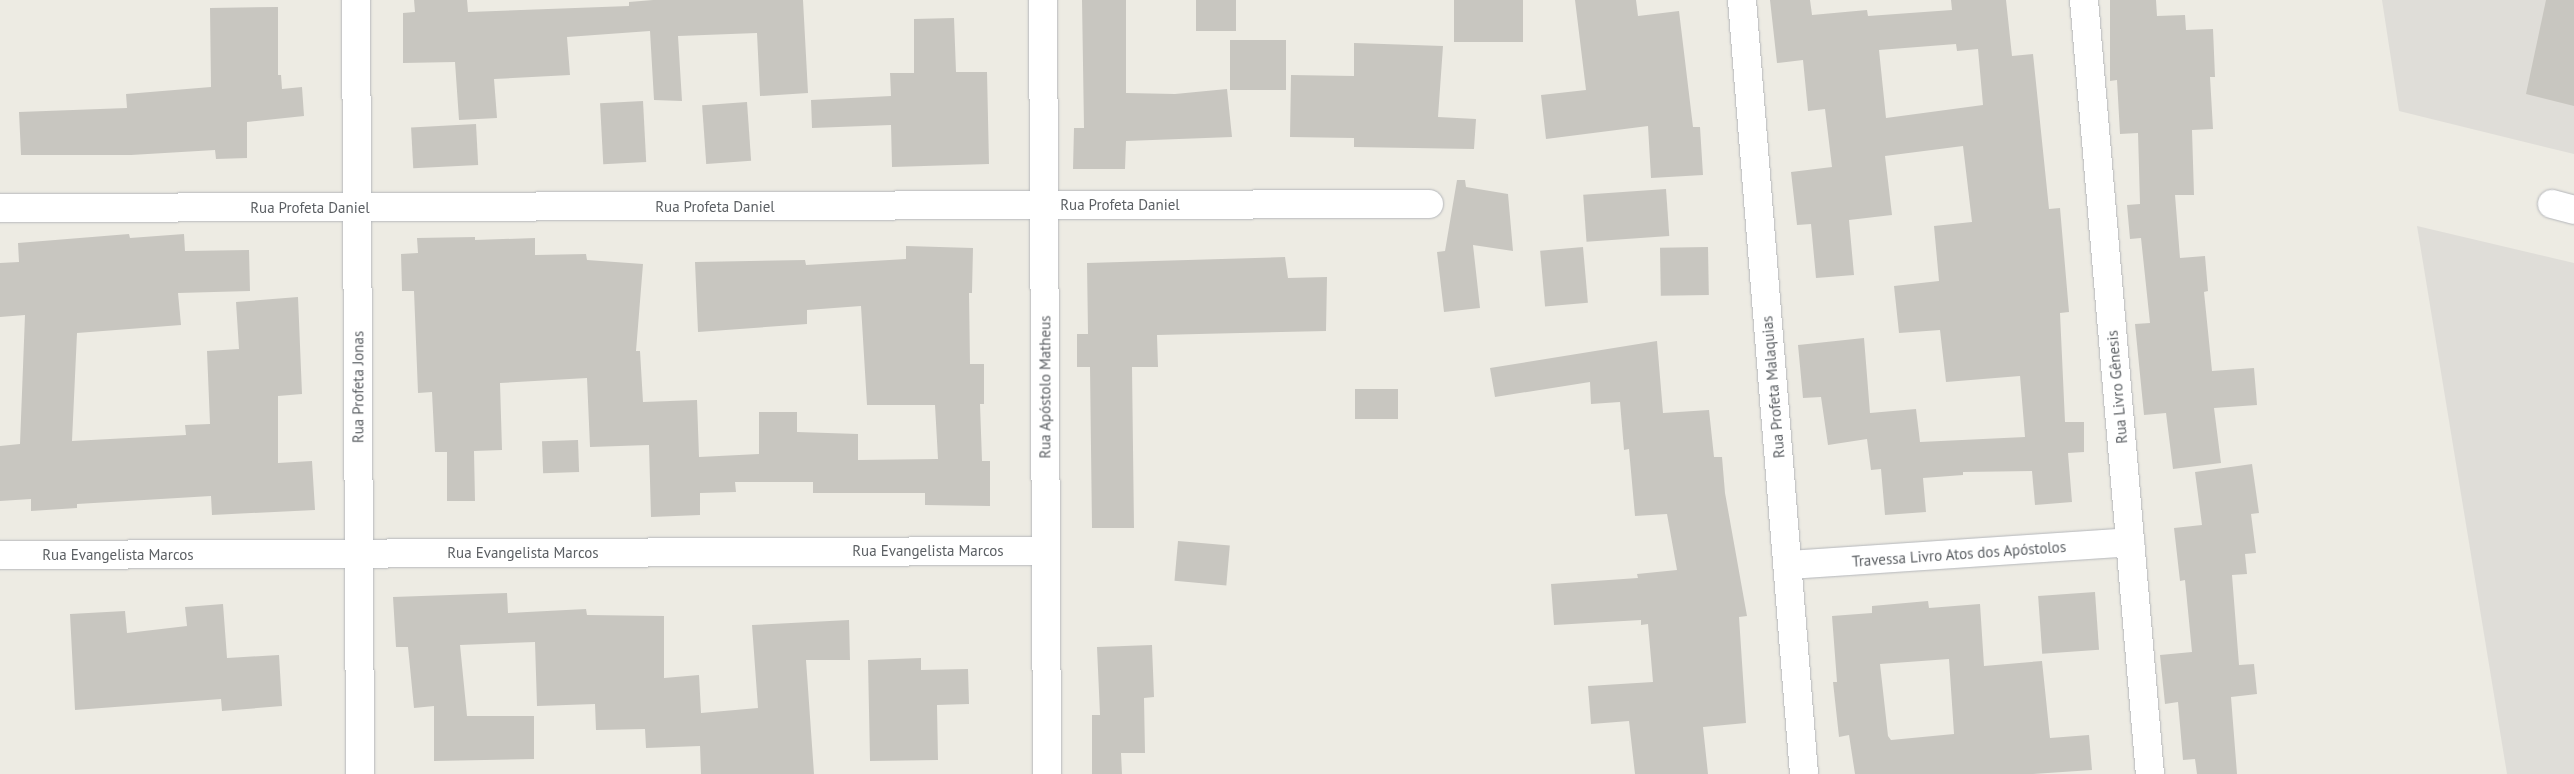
<!DOCTYPE html>
<html>
<head>
<meta charset="utf-8">
<style>
  body { margin:0 }
  #map { position:relative; width:2574px; height:774px; overflow:hidden; background:#edebe3; font-family:"PT Sans",sans-serif }
  div>[style] { position:absolute }
  .industrial>* { inset:0; background:#dfddd8 }
  .building>* { inset:0; background:#c8c6c0; transform-origin:0 0 }
  .roads { filter:drop-shadow(0 0 1px #b4b6ba) drop-shadow(0 0 1px #b4b6ba) }
  .minor>* { height:28px; margin:-14px; padding:0 14px; transform-origin:14px; border-radius:14px; background:#fff }
  span { translate:-50% -50%; white-space:nowrap; text-align:center; line-height:1.15; -webkit-text-stroke:4.5px #fff; paint-order:stroke }
  .street-label { font-size:15px; color:#5b5f63 }
</style>
</head>
<body>
<div id="map">
  <div class="industrial">
    <i style="clip-path:polygon(2382px 0,2574px 0,2574px 154px,2399px 111px)"></i>
    <i style="clip-path:polygon(2417px 226px,2574px 263px,2574px 774px,2507px 774px)"></i>
  </div>
  <div class="building">
    <i style="clip-path:polygon(414px 0,467px 0,468px 12px,629px 6px,629px 2px,653px 0,803px 0,808px 93px,760px 96px,757px 33px,678px 36px,682px 101px,654px 100px,650px 31px,567px 37px,570px 75px,494px 79px,497px 118px,459px 120px,455px 62px,403px 63px,403px 13px,415px 12px)"></i>
    <i style="clip-path:polygon(1082px 0,1126px 0,1126px 93px,1175px 94px,1227px 89px,1232px 137px,1126px 141px,1125px 169px,1073px 169px,1074px 128px,1084px 128px)"></i>
    <i style="left:1196px;top:0;width:40px;height:31px"></i>
    <i style="left:1454px;top:0;width:69px;height:42px"></i>
    <i style="clip-path:polygon(1575px 0,1636px 0,1638px 16px,1679px 11px,1693px 127px,1700px 127px,1703px 175px,1651px 178px,1648px 126px,1546px 139px,1541px 95px,1586px 90px)"></i>
    <i style="clip-path:polygon(evenodd,1770px 0,1810px 0,1812px 15px,1867px 10px,1868px 16px,1952px 10px,1951px 0,2006px 0,2012px 56px,2033px 54px,2049px 209px,2060px 208px,2069px 312px,2060px 313px,2065px 422px,2084px 422px,2084px 452px,2068px 453px,2072px 502px,2035px 505px,2032px 471px,1963px 472px,1963px 475px,1923px 478px,1926px 512px,1885px 515px,1881px 469px,1871px 470px,1867px 439px,1828px 445px,1821px 397px,1803px 398px,1798px 345px,1864px 338px,1870px 413px,1916px 409px,1920px 442px,2025px 437px,2020px 376px,1946px 382px,1940px 330px,1899px 333px,1894px 286px,1939px 281px,1934px 226px,1972px 222px,1963px 146px,1885px 156px,1892px 215px,1849px 220px,1854px 275px,1816px 278px,1811px 224px,1797px 225px,1791px 172px,1832px 167px,1825px 109px,1808px 111px,1803px 60px,1777px 63px,1770px 0,1956px 44px,1957px 51px,1978px 49px,1983px 105px,1886px 118px,1879px 50px,1956px 44px)"></i>
    <i style="clip-path:polygon(2110px 0,2156px 0,2157px 16px,2185px 15px,2186px 30px,2213px 29px,2215px 77px,2210px 77px,2213px 129px,2192px 130px,2194px 195px,2175px 195px,2180px 258px,2205px 256px,2208px 291px,2204px 292px,2212px 371px,2254px 368px,2257px 405px,2214px 408px,2221px 463px,2173px 469px,2166px 413px,2144px 415px,2135px 324px,2150px 323px,2141px 238px,2130px 239px,2127px 205px,2140px 204px,2138px 133px,2120px 134px,2117px 80px,2110px 81px)"></i>
    <i style="clip-path:polygon(2546px 0,2574px 0,2574px 106px,2526px 94px)"></i>
    <i style="clip-path:polygon(278px 7px,278px 75px,281px 75px,282px 89px,302px 87px,304px 116px,247px 122px,247px 158px,216px 159px,215px 150px,131px 155px,21px 155px,19px 112px,127px 108px,126px 94px,211px 87px,210px 8px)"></i>
    <i style="clip-path:polygon(954px 18px,956px 72px,987px 72px,989px 164px,892px 167px,891px 125px,812px 128px,811px 100px,891px 96px,890px 73px,914px 73px,914px 19px)"></i>
    <i style="left:1286px;top:40px;width:50px;height:56px;rotate:90deg"></i>
    <i style="clip-path:polygon(1354px 43px,1443px 46px,1438px 117px,1476px 119px,1474px 149px,1354px 147px,1354px 138px,1290px 137px,1291px 75px,1354px 76px)"></i>
    <i style="left:643px;top:101px;width:61px;height:43px;rotate:87deg"></i>
    <i style="left:747px;top:102px;width:59px;height:45px;rotate:86deg"></i>
    <i style="left:476px;top:124px;width:41px;height:65px;rotate:87deg"></i>
    <i style="clip-path:polygon(1457px 180px,1465px 180px,1466px 187px,1508px 194px,1513px 251px,1473px 245px,1480px 308px,1444px 312px,1437px 252px,1445px 251px)"></i>
    <i style="left:1666px;top:189px;width:47px;height:83px;rotate:86deg"></i>
    <i style="clip-path:polygon(129px 234px,130px 238px,184px 234px,185px 251px,249px 250px,250px 291px,178px 293px,181px 325px,77px 333px,72px 441px,186px 435px,185px 425px,210px 424px,207px 351px,239px 349px,236px 302px,298px 297px,302px 394px,278px 396px,278px 463px,312px 461px,315px 510px,212px 515px,211px 496px,77px 504px,77px 508px,31px 511px,31px 499px,0 501px,0 446px,20px 444px,25px 315px,0 317px,0 263px,19px 262px,18px 243px)"></i>
    <i style="clip-path:polygon(475px 237px,475px 240px,535px 238px,535px 255px,586px 254px,587px 260px,643px 264px,636px 351px,640px 351px,643px 402px,697px 400px,699px 457px,759px 454px,759px 412px,797px 412px,797px 432px,858px 434px,858px 460px,938px 459px,935px 405px,867px 405px,861px 306px,807px 310px,807px 324px,698px 332px,695px 262px,805px 260px,806px 265px,906px 259px,906px 246px,973px 248px,972px 293px,969px 293px,970px 364px,984px 364px,984px 404px,980px 404px,982px 461px,990px 461px,990px 506px,925px 505px,925px 493px,813px 493px,813px 482px,735px 482px,736px 492px,700px 493px,700px 515px,651px 517px,649px 445px,590px 447px,587px 378px,500px 383px,502px 450px,474px 451px,475px 501px,447px 501px,447px 452px,435px 452px,432px 392px,418px 393px,414px 291px,402px 291px,401px 254px,418px 253px,417px 238px)"></i>
    <i style="left:1583px;top:247px;width:56px;height:43px;rotate:85deg"></i>
    <i style="left:1708px;top:247px;width:48px;height:48px;rotate:89deg"></i>
    <i style="clip-path:polygon(1285px 257px,1288px 278px,1327px 277px,1326px 331px,1157px 335px,1158px 367px,1132px 367px,1134px 528px,1092px 528px,1090px 367px,1077px 367px,1077px 334px,1088px 334px,1087px 263px)"></i>
    <i style="clip-path:polygon(1657px 341px,1663px 413px,1709px 410px,1714px 457px,1722px 457px,1725px 493px,1747px 616px,1739px 617px,1746px 723px,1703px 727px,1708px 774px,1635px 774px,1629px 721px,1591px 724px,1588px 686px,1653px 682px,1648px 624px,1641px 625px,1641px 620px,1554px 625px,1551px 584px,1638px 578px,1637px 574px,1677px 570px,1667px 514px,1635px 516px,1629px 449px,1624px 450px,1620px 402px,1591px 404px,1590px 382px,1495px 397px,1490px 368px)"></i>
    <i style="left:1355px;top:389px;width:43px;height:30px"></i>
    <i style="left:578px;top:440px;width:32px;height:36px;rotate:88deg"></i>
    <i style="clip-path:polygon(2252px 464px,2259px 513px,2251px 514px,2256px 553px,2245px 554px,2247px 574px,2232px 575px,2239px 665px,2254px 664px,2257px 694px,2231px 697px,2237px 774px,2197px 774px,2195px 759px,2183px 760px,2178px 702px,2165px 704px,2160px 655px,2192px 652px,2185px 580px,2180px 581px,2174px 528px,2202px 525px,2195px 472px)"></i>
    <i style="left:1178px;top:541px;width:52px;height:40px;rotate:5deg"></i>
    <i style="left:2095px;top:592px;width:58px;height:57px;rotate:86deg"></i>
    <i style="clip-path:polygon(507px 593px,508px 613px,586px 609px,587px 615px,664px 616px,664px 678px,699px 675px,701px 713px,758px 708px,752px 625px,849px 620px,850px 660px,806px 660px,814px 774px,701px 774px,700px 746px,646px 748px,645px 729px,596px 730px,595px 704px,537px 706px,535px 642px,460px 645px,467px 716px,534px 716px,534px 759px,434px 761px,434px 706px,414px 708px,408px 647px,396px 647px,393px 597px)"></i>
    <i style="clip-path:polygon(evenodd,1928px 601px,1929px 608px,1980px 604px,1984px 666px,2042px 661px,2050px 738px,2089px 735px,2092px 770px,2033px 774px,1855px 774px,1849px 735px,1839px 737px,1833px 682px,1837px 682px,1832px 616px,1872px 613px,1872px 606px,1928px 601px,1949px 659px,1954px 734px,1891px 740px,1888px 736px,1880px 664px,1949px 659px)"></i>
    <i style="clip-path:polygon(223px 604px,227px 658px,279px 655px,282px 706px,222px 711px,221px 699px,75px 710px,70px 614px,125px 611px,127px 633px,187px 626px,185px 607px)"></i>
    <i style="clip-path:polygon(1152px 645px,1154px 697px,1144px 698px,1145px 753px,1121px 753px,1122px 774px,1092px 774px,1092px 715px,1100px 715px,1097px 647px)"></i>
    <i style="clip-path:polygon(921px 658px,921px 670px,968px 669px,969px 704px,937px 705px,938px 760px,870px 761px,868px 660px)"></i>
  </div>
  <div class="roads">
    <div class="minor">
      <i style="left:356px;top:0;width:774px;rotate:89.7deg"></i>
      <i style="left:1043px;top:0;width:774px;rotate:89.7deg"></i>
      <i style="left:1742px;top:0;width:776px;rotate:85.42deg"></i>
      <i style="left:2084px;top:0;width:777px;rotate:85.13deg"></i>
      <i style="left:2552px;top:204px;width:23px;rotate:15deg"></i>
      <i style="left:0;top:208px;width:1429px;rotate:-0.16deg"></i>
      <i style="left:0;top:555px;width:1046px;rotate:-0.22deg"></i>
      <i style="left:1788px;top:565px;width:343px;rotate:-3.8deg"></i>
    </div>
  </div>
  <div class="street-label">
    <span style="left:1120px;top:205px">Rua Profeta Daniel</span>
    <span style="left:715px;top:207px">Rua Profeta Daniel</span>
    <span style="left:310px;top:208px">Rua Profeta Daniel</span>
    <span style="left:358px;top:387px;rotate:-90deg">Rua Profeta Jonas</span>
    <span style="left:1045px;top:387px;rotate:-90deg">Rua Apóstolo Matheus</span>
    <span style="left:1773px;top:387px;rotate:-95deg">Rua Profeta Malaquias</span>
    <span style="left:2117px;top:387px;rotate:-95deg">Rua Livro Gênesis</span>
    <span style="left:928px;top:551px">Rua Evangelista Marcos</span>
    <span style="left:523px;top:553px">Rua Evangelista Marcos</span>
    <span style="left:1959px;top:554px;rotate:-4deg">Travessa Livro Atos dos Apóstolos</span>
    <span style="left:118px;top:555px">Rua Evangelista Marcos</span>
  </div>
</div>
</body>
</html>
